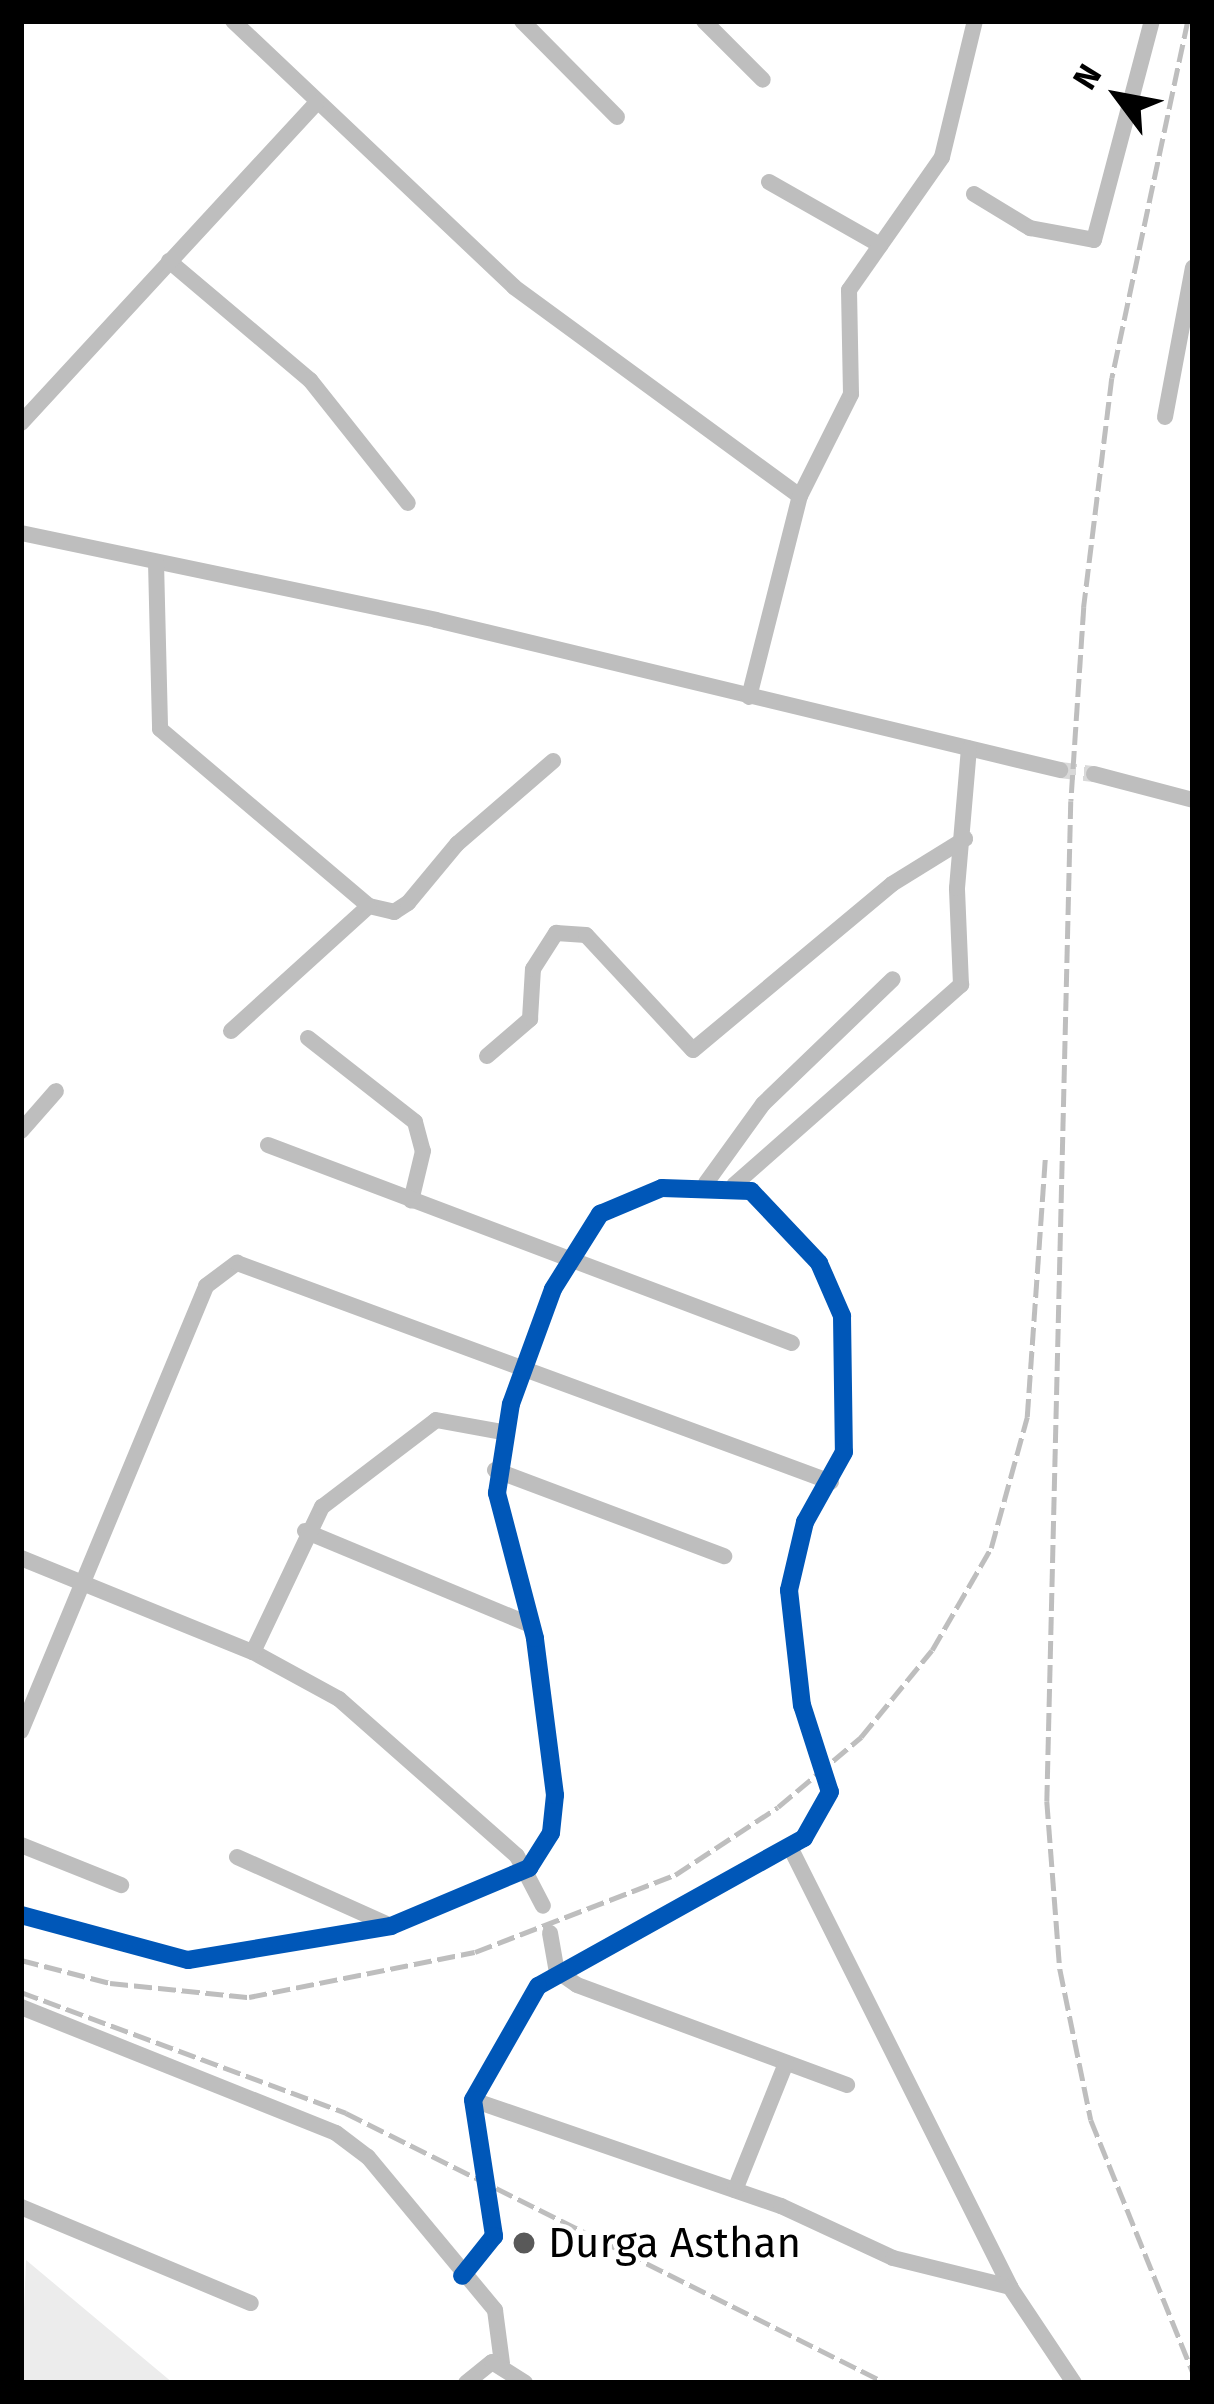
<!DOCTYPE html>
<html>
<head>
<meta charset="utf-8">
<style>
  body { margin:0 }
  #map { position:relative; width:1214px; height:2404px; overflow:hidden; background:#fff; font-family:"Fira Sans",sans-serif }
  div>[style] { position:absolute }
  .green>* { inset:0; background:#ececec }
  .minor-tunnel>* { height:16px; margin-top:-8px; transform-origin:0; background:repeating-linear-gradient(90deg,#d9d9d9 0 16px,transparent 0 24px) }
  .minor>* { height:16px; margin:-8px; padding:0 8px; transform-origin:8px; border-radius:8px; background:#bebebe }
  .rail>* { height:4.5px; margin-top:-2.25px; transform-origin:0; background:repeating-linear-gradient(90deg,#bebebe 0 18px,transparent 0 24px) }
  .cycleway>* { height:18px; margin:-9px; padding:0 9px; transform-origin:9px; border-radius:9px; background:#0057b8 }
  .dots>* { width:33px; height:33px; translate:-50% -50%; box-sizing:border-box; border:6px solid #fff; border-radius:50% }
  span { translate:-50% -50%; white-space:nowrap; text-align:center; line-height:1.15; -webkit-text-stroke:9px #fff; paint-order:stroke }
  .poi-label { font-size:42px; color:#000 }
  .left { translate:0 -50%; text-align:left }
  .frame { position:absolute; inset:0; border:24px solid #000; pointer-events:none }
  .north { position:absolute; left:1058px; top:36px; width:120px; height:120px; -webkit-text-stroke:9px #fff; paint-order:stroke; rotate:302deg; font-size:33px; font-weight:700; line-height:48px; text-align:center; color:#000 }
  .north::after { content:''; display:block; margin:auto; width:42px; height:54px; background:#000; clip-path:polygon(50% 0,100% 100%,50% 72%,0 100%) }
</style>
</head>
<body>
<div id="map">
  <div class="green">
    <i style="clip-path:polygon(26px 2260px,173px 2383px,21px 2383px)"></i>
  </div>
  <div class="minor-tunnel">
    <i style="left:1060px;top:770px;width:34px;rotate:7deg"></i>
  </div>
  <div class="minor">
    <i style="left:233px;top:21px;width:387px;rotate:43.4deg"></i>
    <i style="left:514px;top:287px;width:354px;rotate:36.2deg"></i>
    <i style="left:522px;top:21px;width:135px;rotate:45.3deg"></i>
    <i style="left:704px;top:21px;width:83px;rotate:45deg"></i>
    <i style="left:769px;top:182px;width:128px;rotate:29.6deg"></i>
    <i style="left:974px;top:194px;width:66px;rotate:31.3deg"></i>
    <i style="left:1030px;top:228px;width:65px;rotate:10.6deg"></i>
    <i style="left:1094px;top:240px;width:227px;rotate:-75.2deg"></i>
    <i style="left:169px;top:261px;width:185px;rotate:40.2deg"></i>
    <i style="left:310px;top:380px;width:157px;rotate:51.5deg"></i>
    <i style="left:1165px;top:417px;width:152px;rotate:-79.4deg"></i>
    <i style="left:21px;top:423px;width:435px;rotate:-47.3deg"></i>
    <i style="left:21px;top:533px;width:424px;rotate:11.8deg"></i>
    <i style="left:436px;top:620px;width:642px;rotate:13.52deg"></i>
    <i style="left:156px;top:562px;width:167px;rotate:88.6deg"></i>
    <i style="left:160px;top:729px;width:274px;rotate:40.3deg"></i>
    <i style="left:369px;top:906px;width:26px;rotate:13deg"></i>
    <i style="left:394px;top:912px;width:17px;rotate:-33deg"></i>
    <i style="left:408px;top:903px;width:77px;rotate:-50.3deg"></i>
    <i style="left:457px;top:844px;width:127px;rotate:-40.8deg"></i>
    <i style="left:749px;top:697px;width:207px;rotate:-75.8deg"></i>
    <i style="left:800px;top:496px;width:114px;rotate:-63.4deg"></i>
    <i style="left:851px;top:394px;width:104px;rotate:-91.1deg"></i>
    <i style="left:849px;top:290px;width:162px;rotate:-55deg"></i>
    <i style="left:942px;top:157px;width:140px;rotate:-76.4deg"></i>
    <i style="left:1094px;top:774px;width:102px;rotate:14.7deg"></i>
    <i style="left:231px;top:1031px;width:186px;rotate:-42.2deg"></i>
    <i style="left:308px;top:1038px;width:136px;rotate:38.1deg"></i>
    <i style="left:415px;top:1122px;width:30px;rotate:75deg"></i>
    <i style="left:423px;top:1151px;width:51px;rotate:103.5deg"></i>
    <i style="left:487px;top:1056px;width:57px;rotate:-40.7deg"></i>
    <i style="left:530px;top:1019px;width:50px;rotate:-86.6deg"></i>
    <i style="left:533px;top:969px;width:43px;rotate:-57.4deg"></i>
    <i style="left:556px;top:933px;width:30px;rotate:4deg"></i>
    <i style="left:586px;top:935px;width:157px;rotate:47.1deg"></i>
    <i style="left:693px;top:1050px;width:259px;rotate:-39.8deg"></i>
    <i style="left:892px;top:884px;width:86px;rotate:-31.7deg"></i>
    <i style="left:21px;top:1131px;width:53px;rotate:-48.8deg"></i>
    <i style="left:268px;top:1145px;width:560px;rotate:20.7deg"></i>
    <i style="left:706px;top:1183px;width:97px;rotate:-54.2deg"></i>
    <i style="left:763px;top:1104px;width:180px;rotate:-43.9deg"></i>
    <i style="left:734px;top:1185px;width:303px;rotate:-41.4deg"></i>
    <i style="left:961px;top:985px;width:97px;rotate:-92.4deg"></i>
    <i style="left:957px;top:888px;width:140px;rotate:-85.1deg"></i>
    <i style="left:495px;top:1470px;width:245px;rotate:20.6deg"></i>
    <i style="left:305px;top:1531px;width:245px;rotate:22.6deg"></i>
    <i style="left:21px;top:1558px;width:250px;rotate:22.1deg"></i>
    <i style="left:253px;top:1652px;width:98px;rotate:28.7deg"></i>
    <i style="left:339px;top:1699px;width:237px;rotate:41.4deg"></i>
    <i style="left:517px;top:1856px;width:56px;rotate:62.5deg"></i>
    <i style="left:253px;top:1652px;width:161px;rotate:-64.6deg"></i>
    <i style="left:322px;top:1507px;width:143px;rotate:-37.3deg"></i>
    <i style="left:436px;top:1420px;width:68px;rotate:10.2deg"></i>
    <i style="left:21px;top:1731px;width:482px;rotate:-67.4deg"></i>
    <i style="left:206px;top:1286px;width:39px;rotate:-37deg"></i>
    <i style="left:237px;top:1263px;width:633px;rotate:20.24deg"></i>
    <i style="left:21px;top:1845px;width:108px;rotate:21.8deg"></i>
    <i style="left:790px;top:1847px;width:492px;rotate:63.4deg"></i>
    <i style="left:237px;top:1857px;width:167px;rotate:24.1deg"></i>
    <i style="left:21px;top:1915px;width:173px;rotate:15.1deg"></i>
    <i style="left:188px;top:1960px;width:206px;rotate:-9.5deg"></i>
    <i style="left:391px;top:1926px;width:150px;rotate:-22.8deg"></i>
    <i style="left:529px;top:1868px;width:41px;rotate:-57.8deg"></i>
    <i style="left:551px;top:1833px;width:38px;rotate:-84deg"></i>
    <i style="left:555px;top:1795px;width:158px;rotate:-97.3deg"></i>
    <i style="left:535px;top:1638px;width:150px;rotate:-104.7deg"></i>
    <i style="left:497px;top:1493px;width:90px;rotate:-81.1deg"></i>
    <i style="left:511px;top:1404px;width:122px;rotate:-69.9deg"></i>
    <i style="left:553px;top:1289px;width:89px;rotate:-57.9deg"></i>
    <i style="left:600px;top:1214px;width:67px;rotate:-22.8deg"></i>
    <i style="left:662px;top:1188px;width:89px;rotate:1.9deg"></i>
    <i style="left:751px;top:1191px;width:99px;rotate:46.6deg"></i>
    <i style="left:819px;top:1263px;width:58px;rotate:66.5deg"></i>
    <i style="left:842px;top:1316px;width:136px;rotate:89.2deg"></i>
    <i style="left:844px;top:1452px;width:80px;rotate:119.1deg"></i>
    <i style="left:805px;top:1522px;width:70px;rotate:103.2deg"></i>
    <i style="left:789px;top:1590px;width:116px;rotate:83.6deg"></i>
    <i style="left:802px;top:1705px;width:91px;rotate:72.2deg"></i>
    <i style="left:830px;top:1792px;width:53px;rotate:119.5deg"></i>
    <i style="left:804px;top:1838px;width:304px;rotate:150.9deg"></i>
    <i style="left:538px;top:1986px;width:131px;rotate:119.7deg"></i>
    <i style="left:473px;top:2100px;width:138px;rotate:81.2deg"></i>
    <i style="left:494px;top:2236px;width:51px;rotate:128.7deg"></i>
    <i style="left:550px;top:1933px;width:39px;rotate:80deg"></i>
    <i style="left:557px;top:1971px;width:24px;rotate:35deg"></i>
    <i style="left:577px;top:1985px;width:288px;rotate:20.3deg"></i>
    <i style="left:21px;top:2007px;width:339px;rotate:21.8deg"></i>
    <i style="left:336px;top:2133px;width:40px;rotate:37deg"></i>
    <i style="left:368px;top:2157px;width:199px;rotate:50.3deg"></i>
    <i style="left:495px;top:2310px;width:53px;rotate:82.5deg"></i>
    <i style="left:473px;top:2100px;width:326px;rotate:19deg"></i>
    <i style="left:781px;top:2206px;width:123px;rotate:24.9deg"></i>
    <i style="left:893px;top:2258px;width:121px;rotate:13.9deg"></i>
    <i style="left:1010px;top:2287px;width:115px;rotate:56.3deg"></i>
    <i style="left:735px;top:2190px;width:137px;rotate:-68.1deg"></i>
    <i style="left:21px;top:2207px;width:249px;rotate:22.7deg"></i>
    <i style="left:466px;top:2383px;width:33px;rotate:-39deg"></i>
    <i style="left:492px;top:2362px;width:39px;rotate:32deg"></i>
  </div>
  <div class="rail">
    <i style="left:1188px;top:21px;width:365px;rotate:102deg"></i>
    <i style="left:1112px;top:378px;width:231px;rotate:97deg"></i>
    <i style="left:1084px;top:607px;width:194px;rotate:93.8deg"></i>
    <i style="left:1071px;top:801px;width:1000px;rotate:91.37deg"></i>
    <i style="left:1047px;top:1801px;width:169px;rotate:85.6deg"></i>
    <i style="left:1060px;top:1969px;width:154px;rotate:78.4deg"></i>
    <i style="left:1091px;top:2120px;width:273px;rotate:68deg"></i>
    <i style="left:21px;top:1960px;width:92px;rotate:14.5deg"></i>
    <i style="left:110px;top:1983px;width:140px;rotate:5.8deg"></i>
    <i style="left:249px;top:1997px;width:230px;rotate:-11.3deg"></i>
    <i style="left:475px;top:1952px;width:214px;rotate:-21.1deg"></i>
    <i style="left:675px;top:1875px;width:123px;rotate:-33.4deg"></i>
    <i style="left:778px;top:1807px;width:109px;rotate:-40.1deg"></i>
    <i style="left:861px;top:1737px;width:112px;rotate:-50.8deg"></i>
    <i style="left:932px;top:1650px;width:118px;rotate:-60deg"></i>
    <i style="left:991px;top:1548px;width:136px;rotate:-74.6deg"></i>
    <i style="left:1027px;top:1417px;width:258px;rotate:-86deg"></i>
    <i style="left:21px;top:1992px;width:347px;rotate:20.4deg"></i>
    <i style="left:346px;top:2113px;width:604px;rotate:26.57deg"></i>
  </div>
  <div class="cycleway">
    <i style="left:21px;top:1915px;width:173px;rotate:15.1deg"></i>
    <i style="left:188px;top:1960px;width:206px;rotate:-9.5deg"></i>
    <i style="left:391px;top:1926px;width:150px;rotate:-22.8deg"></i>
    <i style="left:529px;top:1868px;width:41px;rotate:-57.8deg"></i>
    <i style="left:551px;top:1833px;width:38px;rotate:-84deg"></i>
    <i style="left:555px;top:1795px;width:158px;rotate:-97.3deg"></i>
    <i style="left:535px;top:1638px;width:150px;rotate:-104.7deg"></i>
    <i style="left:497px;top:1493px;width:90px;rotate:-81.1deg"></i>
    <i style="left:511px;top:1404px;width:122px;rotate:-69.9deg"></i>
    <i style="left:553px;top:1289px;width:89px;rotate:-57.9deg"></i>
    <i style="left:600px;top:1214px;width:67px;rotate:-22.8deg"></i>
    <i style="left:662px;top:1188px;width:89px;rotate:1.9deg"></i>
    <i style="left:751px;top:1191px;width:99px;rotate:46.6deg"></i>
    <i style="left:819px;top:1263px;width:58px;rotate:66.5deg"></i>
    <i style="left:842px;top:1316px;width:136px;rotate:89.2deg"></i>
    <i style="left:844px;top:1452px;width:80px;rotate:119.1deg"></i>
    <i style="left:805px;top:1522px;width:70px;rotate:103.2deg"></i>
    <i style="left:789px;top:1590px;width:116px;rotate:83.6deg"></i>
    <i style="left:802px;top:1705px;width:91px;rotate:72.2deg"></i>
    <i style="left:830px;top:1792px;width:53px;rotate:119.5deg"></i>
    <i style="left:804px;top:1838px;width:304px;rotate:150.9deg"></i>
    <i style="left:538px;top:1986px;width:131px;rotate:119.7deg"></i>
    <i style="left:473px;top:2100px;width:138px;rotate:81.2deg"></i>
    <i style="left:494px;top:2236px;width:51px;rotate:128.7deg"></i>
  </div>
  <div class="dots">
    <i style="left:524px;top:2243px;background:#595959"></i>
  </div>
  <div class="poi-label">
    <span class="left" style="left:548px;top:2243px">Durga Asthan</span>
  </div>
  <div class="frame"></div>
  <div class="north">N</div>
</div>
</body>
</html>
